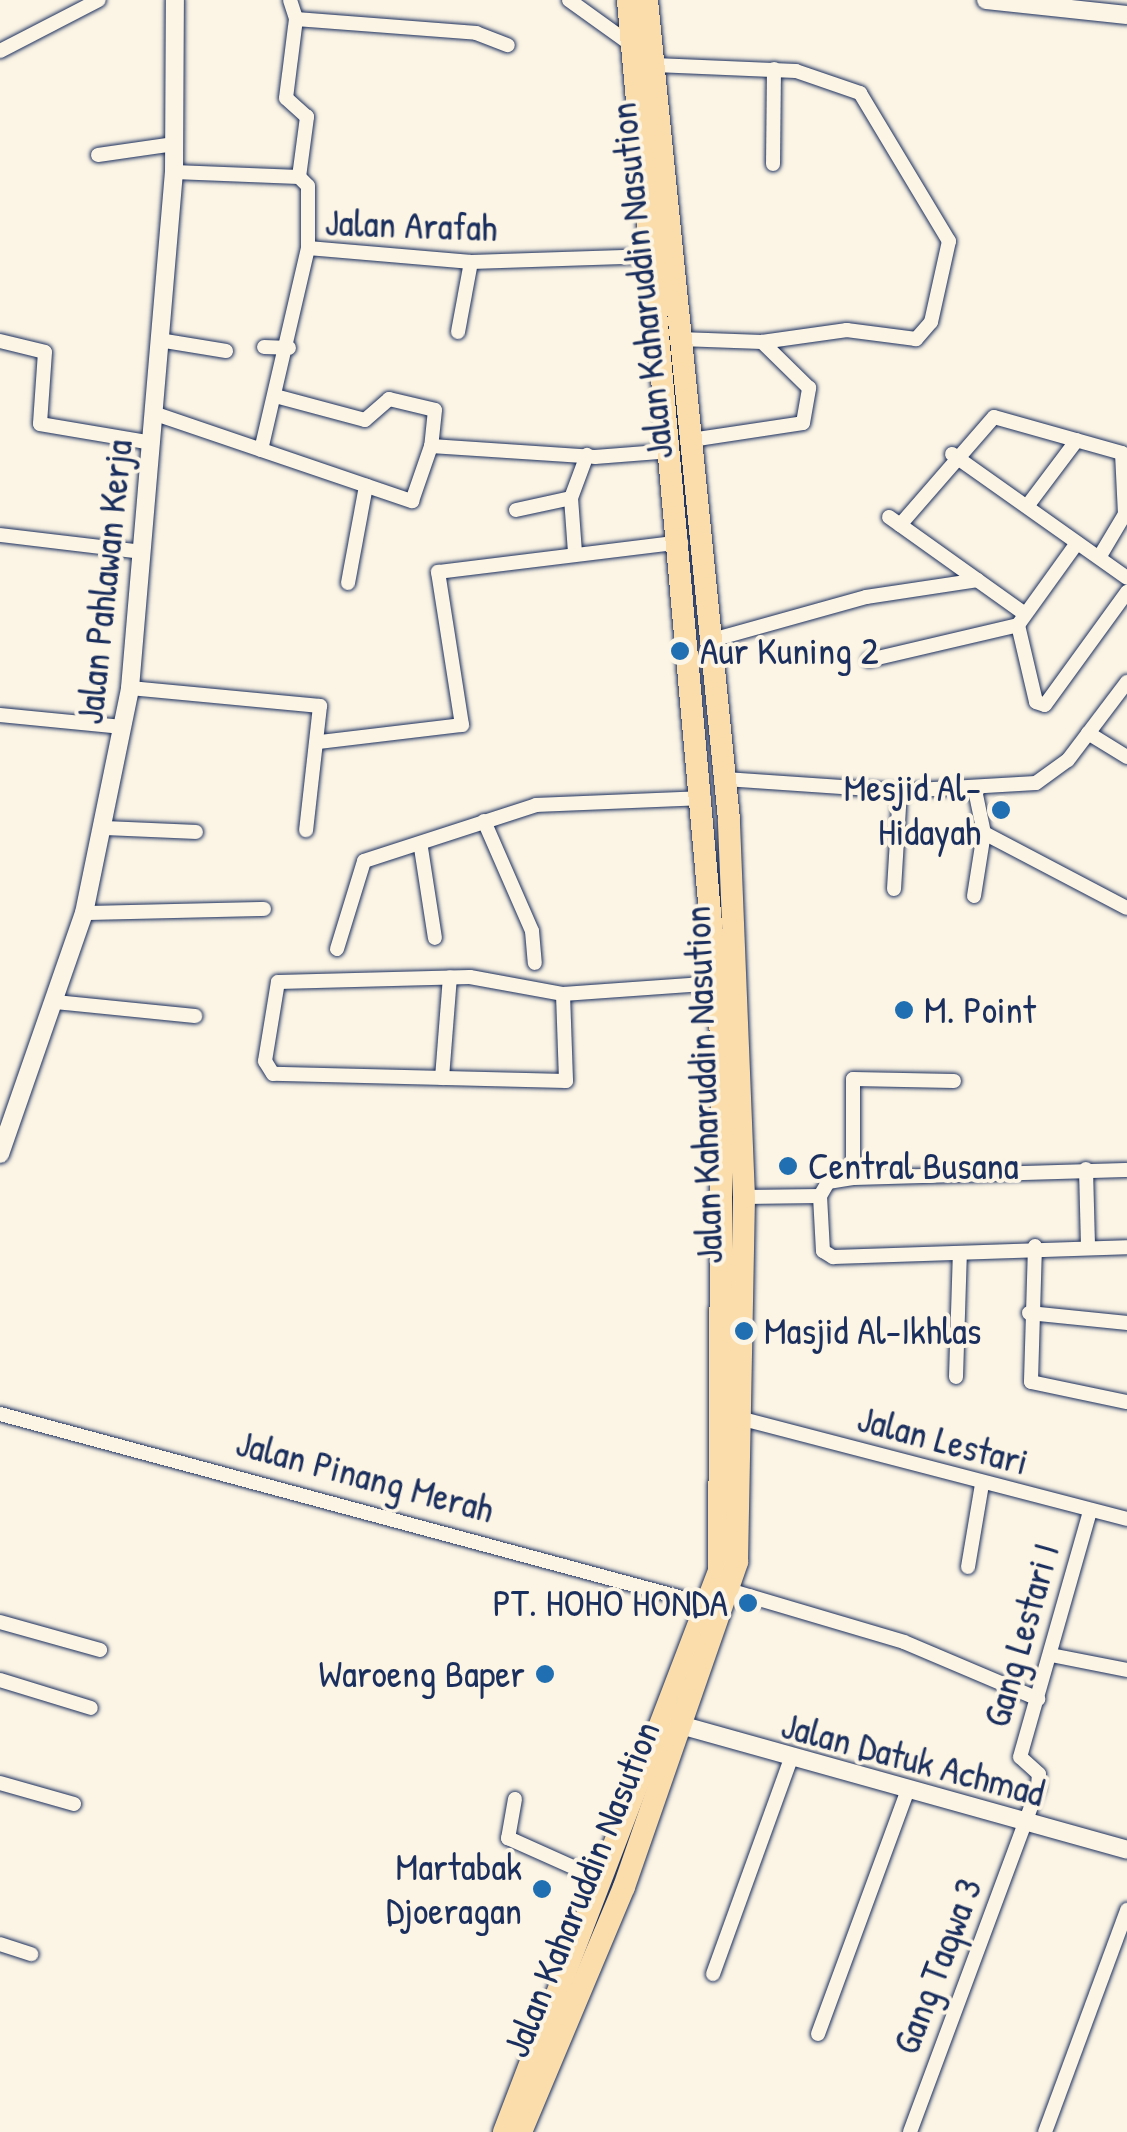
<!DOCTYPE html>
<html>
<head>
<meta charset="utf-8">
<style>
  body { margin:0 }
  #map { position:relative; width:1127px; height:2132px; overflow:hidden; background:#fcf5e5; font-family:"Patrick Hand",sans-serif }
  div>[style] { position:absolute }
  .roads { filter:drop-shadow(0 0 2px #1b2f5e) drop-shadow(0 0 2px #1b2f5e) }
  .minor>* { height:14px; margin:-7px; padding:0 7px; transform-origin:7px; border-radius:7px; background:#fcf5e5 }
  .tertiary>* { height:18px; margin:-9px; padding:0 9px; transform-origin:9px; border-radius:9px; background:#fcf5e5 }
  .trunk>* { height:22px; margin:-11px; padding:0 11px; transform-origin:11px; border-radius:11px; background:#faddab }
  .dots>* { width:28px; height:28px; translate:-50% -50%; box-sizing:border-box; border:5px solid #fcf5e5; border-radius:50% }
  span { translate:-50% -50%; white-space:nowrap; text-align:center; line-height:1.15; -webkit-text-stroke:8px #fcf5e5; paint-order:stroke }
  .street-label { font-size:38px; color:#1b2f5e }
  .poi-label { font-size:38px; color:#1b2f5e }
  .left { translate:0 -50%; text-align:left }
  .right { translate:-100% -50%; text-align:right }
</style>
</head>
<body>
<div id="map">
  <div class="roads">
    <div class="minor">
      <i style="left:290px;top:0;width:20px;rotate:72deg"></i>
      <i style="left:296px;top:19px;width:181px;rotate:4.4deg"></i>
      <i style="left:476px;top:33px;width:34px;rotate:21deg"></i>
      <i style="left:569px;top:0;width:79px;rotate:35.7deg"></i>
      <i style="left:0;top:51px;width:111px;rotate:-27.3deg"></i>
      <i style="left:655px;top:65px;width:141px;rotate:2.4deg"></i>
      <i style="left:796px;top:71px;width:68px;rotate:19deg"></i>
      <i style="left:860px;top:93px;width:173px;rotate:59deg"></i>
      <i style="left:949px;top:241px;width:83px;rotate:102.5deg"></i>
      <i style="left:931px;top:322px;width:23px;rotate:131deg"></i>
      <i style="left:916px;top:339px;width:70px;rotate:-172.6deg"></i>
      <i style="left:847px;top:330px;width:86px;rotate:172deg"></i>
      <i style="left:762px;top:342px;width:82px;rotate:-177.9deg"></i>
      <i style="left:98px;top:155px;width:77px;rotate:-8.2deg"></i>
      <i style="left:773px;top:164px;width:95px;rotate:-89.4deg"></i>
      <i style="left:174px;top:172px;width:125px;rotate:2.3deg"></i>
      <i style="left:299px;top:177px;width:61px;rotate:-82.4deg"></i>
      <i style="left:307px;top:117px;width:28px;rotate:-138deg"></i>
      <i style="left:286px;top:98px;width:80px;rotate:-82.8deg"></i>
      <i style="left:308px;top:248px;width:164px;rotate:4.9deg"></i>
      <i style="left:471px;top:262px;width:183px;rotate:-1.9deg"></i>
      <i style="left:458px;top:332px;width:71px;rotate:-79.5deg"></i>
      <i style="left:159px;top:340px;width:68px;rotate:9.3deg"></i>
      <i style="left:0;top:341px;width:46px;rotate:13.7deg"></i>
      <i style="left:45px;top:352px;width:72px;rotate:94deg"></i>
      <i style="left:40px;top:424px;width:114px;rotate:9.6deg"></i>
      <i style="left:264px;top:347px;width:25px;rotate:2deg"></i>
      <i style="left:279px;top:397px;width:89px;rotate:15deg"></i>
      <i style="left:365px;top:420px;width:32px;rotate:-41deg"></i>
      <i style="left:389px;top:399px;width:47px;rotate:13.4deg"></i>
      <i style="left:435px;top:410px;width:36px;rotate:96deg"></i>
      <i style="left:153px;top:413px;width:274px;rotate:18.8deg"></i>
      <i style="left:412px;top:501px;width:58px;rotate:-70.9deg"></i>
      <i style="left:431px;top:446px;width:164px;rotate:3.8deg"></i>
      <i style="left:595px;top:457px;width:77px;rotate:-4.5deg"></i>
      <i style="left:691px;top:440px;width:113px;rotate:-8.6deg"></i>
      <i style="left:803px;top:423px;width:36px;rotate:-80deg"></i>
      <i style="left:809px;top:388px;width:66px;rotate:-135.6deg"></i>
      <i style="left:261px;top:450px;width:207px;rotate:-76.9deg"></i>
      <i style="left:308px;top:248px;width:62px;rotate:-90deg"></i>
      <i style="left:308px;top:186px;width:13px;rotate:-135deg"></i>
      <i style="left:952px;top:454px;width:214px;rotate:35.3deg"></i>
      <i style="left:571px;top:498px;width:55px;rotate:85.8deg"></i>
      <i style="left:1028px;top:505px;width:81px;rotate:-53deg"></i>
      <i style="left:516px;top:510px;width:56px;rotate:-12.3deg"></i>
      <i style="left:571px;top:498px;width:46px;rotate:-69.6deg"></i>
      <i style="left:889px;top:517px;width:167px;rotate:35.5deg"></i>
      <i style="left:900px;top:525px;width:143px;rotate:-49deg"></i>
      <i style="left:994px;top:417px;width:133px;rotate:15.7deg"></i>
      <i style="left:1122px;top:453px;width:61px;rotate:87.2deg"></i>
      <i style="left:1125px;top:514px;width:49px;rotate:120.8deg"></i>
      <i style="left:0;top:535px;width:143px;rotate:6.8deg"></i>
      <i style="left:348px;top:583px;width:99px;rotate:-79.5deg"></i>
      <i style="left:1018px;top:625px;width:79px;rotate:76.8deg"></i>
      <i style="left:1036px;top:702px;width:9px;rotate:18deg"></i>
      <i style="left:1045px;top:705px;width:140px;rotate:-54deg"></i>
      <i style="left:712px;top:640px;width:160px;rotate:-15.6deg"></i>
      <i style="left:866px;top:597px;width:113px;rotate:-8.6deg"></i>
      <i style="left:869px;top:660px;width:153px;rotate:-13.2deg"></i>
      <i style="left:1018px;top:625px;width:101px;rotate:-54.3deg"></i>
      <i style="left:130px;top:688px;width:191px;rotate:5.4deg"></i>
      <i style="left:320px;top:706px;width:125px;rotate:96.4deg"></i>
      <i style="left:0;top:715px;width:123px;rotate:5.6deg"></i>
      <i style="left:1088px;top:733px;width:46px;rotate:31.6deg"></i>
      <i style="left:319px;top:742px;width:144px;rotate:-6.8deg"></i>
      <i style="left:462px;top:725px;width:155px;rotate:-98.9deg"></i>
      <i style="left:438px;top:572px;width:245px;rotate:-7deg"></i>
      <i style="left:725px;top:779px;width:175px;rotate:3.9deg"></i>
      <i style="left:900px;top:791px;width:136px;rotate:-3.4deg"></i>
      <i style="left:1036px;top:783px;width:39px;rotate:-36deg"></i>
      <i style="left:1068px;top:760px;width:98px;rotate:-52.9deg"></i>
      <i style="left:975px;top:790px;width:44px;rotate:78.2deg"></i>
      <i style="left:984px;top:833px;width:161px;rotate:27.7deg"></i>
      <i style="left:484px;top:821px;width:120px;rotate:66.4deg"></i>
      <i style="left:532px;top:931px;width:32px;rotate:85deg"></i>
      <i style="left:106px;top:828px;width:90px;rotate:2.5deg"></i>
      <i style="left:421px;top:848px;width:91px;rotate:81.2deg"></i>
      <i style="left:894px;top:889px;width:98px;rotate:-86.5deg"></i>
      <i style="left:974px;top:896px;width:64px;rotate:-81deg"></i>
      <i style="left:84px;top:913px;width:180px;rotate:-1.3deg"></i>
      <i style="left:337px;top:949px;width:92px;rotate:-72.9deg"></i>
      <i style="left:364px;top:861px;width:181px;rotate:-18deg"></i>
      <i style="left:536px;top:805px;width:168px;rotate:-2.4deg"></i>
      <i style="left:563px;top:994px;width:87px;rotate:88deg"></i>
      <i style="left:566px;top:1081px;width:293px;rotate:-178.6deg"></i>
      <i style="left:273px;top:1074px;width:15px;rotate:-122deg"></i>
      <i style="left:265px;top:1061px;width:80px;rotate:-80.7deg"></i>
      <i style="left:278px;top:982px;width:192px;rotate:-1.5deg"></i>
      <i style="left:470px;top:977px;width:95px;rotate:10.4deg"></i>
      <i style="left:563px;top:994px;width:155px;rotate:-4.1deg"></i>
      <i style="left:55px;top:1002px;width:141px;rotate:5.7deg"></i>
      <i style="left:442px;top:1078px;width:101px;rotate:-85.5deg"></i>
      <i style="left:1086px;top:1169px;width:76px;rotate:88.5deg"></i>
      <i style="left:853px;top:1178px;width:99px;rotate:-90deg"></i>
      <i style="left:853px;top:1079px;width:101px;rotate:1.1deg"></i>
      <i style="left:820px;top:1196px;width:55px;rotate:86.9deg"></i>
      <i style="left:823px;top:1251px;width:12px;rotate:31deg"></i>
      <i style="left:833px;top:1257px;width:294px;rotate:-1.9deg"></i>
      <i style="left:744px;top:1197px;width:76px;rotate:-0.8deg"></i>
      <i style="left:820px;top:1196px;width:16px;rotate:-60deg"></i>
      <i style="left:828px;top:1182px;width:25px;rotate:-9deg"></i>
      <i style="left:853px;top:1178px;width:274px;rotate:-1.7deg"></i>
      <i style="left:1035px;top:1246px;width:136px;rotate:91.7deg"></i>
      <i style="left:1031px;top:1382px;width:98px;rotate:11.8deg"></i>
      <i style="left:1029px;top:1313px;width:99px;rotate:5.8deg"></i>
      <i style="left:956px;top:1377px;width:124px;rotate:-88.2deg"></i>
      <i style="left:0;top:1414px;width:737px;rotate:15.09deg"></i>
      <i style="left:743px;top:1419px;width:397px;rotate:14.6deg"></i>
      <i style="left:968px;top:1567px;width:84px;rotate:-80.4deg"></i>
      <i style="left:732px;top:1591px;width:179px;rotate:16.5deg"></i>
      <i style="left:904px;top:1642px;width:146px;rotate:23deg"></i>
      <i style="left:0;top:1622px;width:104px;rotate:15.6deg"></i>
      <i style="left:1051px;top:1655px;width:77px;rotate:11.2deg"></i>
      <i style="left:0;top:1680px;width:95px;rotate:17.1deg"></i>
      <i style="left:0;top:1783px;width:77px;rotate:15.8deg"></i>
      <i style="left:515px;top:1799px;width:40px;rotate:100deg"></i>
      <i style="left:508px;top:1838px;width:105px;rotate:24.1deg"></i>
      <i style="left:0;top:1944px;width:33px;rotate:18deg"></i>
      <i style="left:713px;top:1974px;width:226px;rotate:-70.1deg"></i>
      <i style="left:818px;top:2034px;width:258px;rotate:-69.8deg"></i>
      <i style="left:910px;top:2132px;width:368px;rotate:-69.6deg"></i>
      <i style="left:1038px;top:1787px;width:13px;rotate:-86deg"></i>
      <i style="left:1039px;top:1774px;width:25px;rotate:-138deg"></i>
      <i style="left:1020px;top:1757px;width:256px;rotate:-74.1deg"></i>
      <i style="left:1045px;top:2132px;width:237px;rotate:-69.7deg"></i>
    </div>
    <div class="tertiary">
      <i style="left:986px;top:0;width:142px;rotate:6.1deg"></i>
      <i style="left:0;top:1154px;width:255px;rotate:-70.8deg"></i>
      <i style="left:84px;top:913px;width:230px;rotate:-78.4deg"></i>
      <i style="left:130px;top:688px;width:518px;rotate:-85.13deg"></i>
      <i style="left:174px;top:172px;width:172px;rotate:-89.7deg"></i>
      <i style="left:684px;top:1726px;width:460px;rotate:15.6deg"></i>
    </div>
    <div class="trunk">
      <i style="left:504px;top:2132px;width:601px;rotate:-69.03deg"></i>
      <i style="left:719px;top:1571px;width:525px;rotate:-89.67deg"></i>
      <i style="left:722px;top:1046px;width:1050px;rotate:-95.14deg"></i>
      <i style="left:521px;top:2132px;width:266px;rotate:-67.2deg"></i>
      <i style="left:624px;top:1887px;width:344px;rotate:-70.8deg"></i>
      <i style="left:737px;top:1562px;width:365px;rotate:-88.9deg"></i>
      <i style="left:744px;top:1197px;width:378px;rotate:-92.3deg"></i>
      <i style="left:729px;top:819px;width:823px;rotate:-95.72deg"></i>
    </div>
  </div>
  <div class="dots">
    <i style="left:680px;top:651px;background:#1f6fb2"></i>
    <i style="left:1001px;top:810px;background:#1f6fb2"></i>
    <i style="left:904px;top:1010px;background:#1f6fb2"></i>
    <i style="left:788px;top:1166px;background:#1f6fb2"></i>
    <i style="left:744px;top:1331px;background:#1f6fb2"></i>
    <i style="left:748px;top:1603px;background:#1f6fb2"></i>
    <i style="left:545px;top:1674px;background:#1f6fb2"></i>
    <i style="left:542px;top:1889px;background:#1f6fb2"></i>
  </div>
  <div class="street-label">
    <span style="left:411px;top:225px;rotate:2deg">Jalan Arafah</span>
    <span style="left:641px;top:281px;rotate:-96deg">Jalan Kaharuddin Nasution</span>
    <span style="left:104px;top:582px;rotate:-84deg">Jalan Pahlawan Kerja</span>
    <span style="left:703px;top:1085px;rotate:-92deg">Jalan Kaharuddin Nasution</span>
    <span style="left:943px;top:1440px;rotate:15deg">Jalan Lestari</span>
    <span style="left:365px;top:1476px;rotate:15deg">Jalan Pinang Merah</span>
    <span style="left:1021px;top:1635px;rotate:-74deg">Gang Lestari I</span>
    <span style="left:913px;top:1759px;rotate:15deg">Jalan Datuk Achmad</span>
    <span style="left:581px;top:1889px;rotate:-68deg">Jalan Kaharuddin Nasution</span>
    <span style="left:937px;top:1966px;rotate:-69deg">Gang Taqwa 3</span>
  </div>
  <div class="poi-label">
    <span class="left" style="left:700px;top:651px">Aur Kuning 2</span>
    <span class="right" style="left:981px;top:810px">Mesjid Al-<br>Hidayah</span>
    <span class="left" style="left:924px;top:1010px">M. Point</span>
    <span class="left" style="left:808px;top:1166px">Central Busana</span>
    <span class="left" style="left:764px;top:1331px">Masjid Al-Ikhlas</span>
    <span class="right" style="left:728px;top:1603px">PT. HOHO HONDA</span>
    <span class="right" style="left:525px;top:1674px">Waroeng Baper</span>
    <span class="right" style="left:522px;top:1889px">Martabak<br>Djoeragan</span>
  </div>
</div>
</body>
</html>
